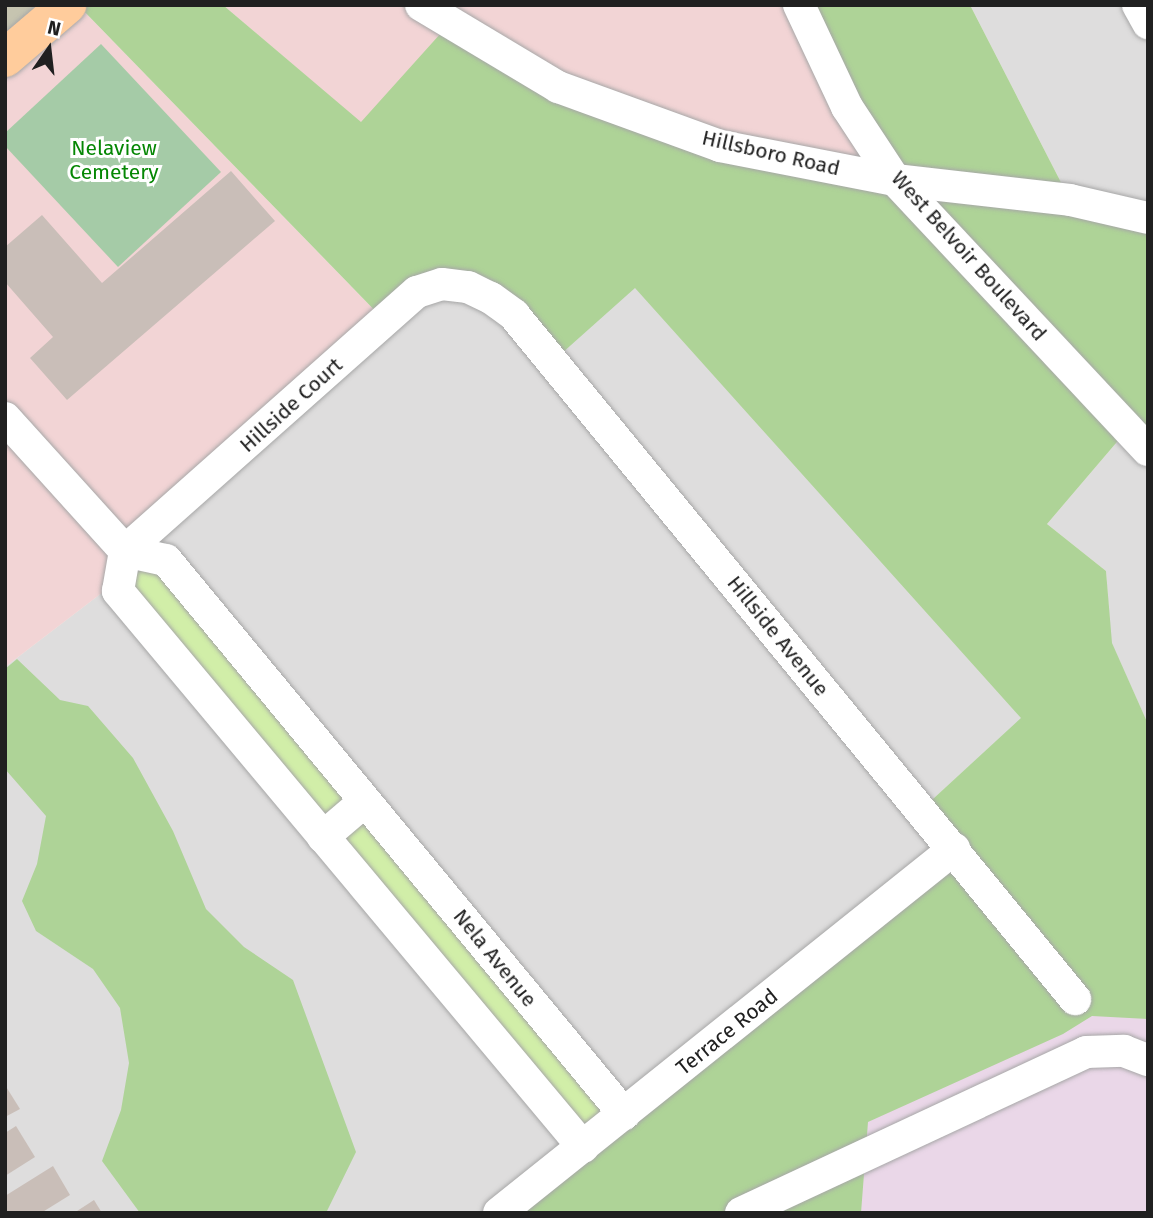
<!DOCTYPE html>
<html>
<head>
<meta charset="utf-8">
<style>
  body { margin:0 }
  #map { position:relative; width:1153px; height:1218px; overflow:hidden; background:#f1ece5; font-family:"Fira Sans",sans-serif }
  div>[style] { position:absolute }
  .residential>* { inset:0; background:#dedddd }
  .commercial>* { inset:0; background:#f2d4d5 }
  .industrial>* { inset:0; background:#ead7e8 }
  .construction>* { inset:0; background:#c6c4b0 }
  .grass>* { inset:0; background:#d1eea8 }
  .forest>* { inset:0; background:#aed397 }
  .cemetery>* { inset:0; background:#a5cba7 }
  .building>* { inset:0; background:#c9beb8 }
  .roads { filter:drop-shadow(0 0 2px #a7a7a7) drop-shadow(0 0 2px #a7a7a7) }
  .minor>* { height:32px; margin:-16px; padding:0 16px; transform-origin:16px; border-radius:16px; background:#fff }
  .major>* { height:38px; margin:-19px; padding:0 19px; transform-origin:19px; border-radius:19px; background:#ffcc9c }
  span { translate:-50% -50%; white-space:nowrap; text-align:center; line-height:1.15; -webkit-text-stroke:6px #fff; paint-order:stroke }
  .park-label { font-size:21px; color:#058704 }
  .street-label { font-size:21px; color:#202020 }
  .frame { position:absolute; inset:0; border:7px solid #202020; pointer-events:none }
  .north { position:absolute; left:14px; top:14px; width:70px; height:70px; -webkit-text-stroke:5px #fff; paint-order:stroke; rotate:14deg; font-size:19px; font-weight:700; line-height:28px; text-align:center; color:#202020 }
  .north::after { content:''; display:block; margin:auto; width:24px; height:32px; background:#202020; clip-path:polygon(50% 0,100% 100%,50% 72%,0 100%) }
</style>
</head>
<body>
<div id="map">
  <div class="residential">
    <i style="clip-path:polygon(970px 5px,1138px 5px,1148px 23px,1148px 218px,1070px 200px)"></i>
    <i style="clip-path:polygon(468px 287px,552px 361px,635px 287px,1022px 718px,921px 810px,954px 849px,499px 1213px,5px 1213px,5px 667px,120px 579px,417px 292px)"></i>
    <i style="clip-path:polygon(1128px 429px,1148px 450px,1148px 724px,1111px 642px,1106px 571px,1047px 524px)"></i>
  </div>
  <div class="commercial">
    <i style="clip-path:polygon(78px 5px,385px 321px,120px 579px,5px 667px,5px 58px)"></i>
    <i style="clip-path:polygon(223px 5px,799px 5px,895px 180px,361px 123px)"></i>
  </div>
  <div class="industrial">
    <i style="clip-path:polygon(1148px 982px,1148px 1213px,539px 1213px)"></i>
  </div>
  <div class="construction">
    <i style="clip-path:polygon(5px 5px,67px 5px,5px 58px)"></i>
  </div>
  <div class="grass">
    <i style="clip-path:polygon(125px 551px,166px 560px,624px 1114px,583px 1147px,118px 591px)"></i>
  </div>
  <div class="forest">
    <i style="clip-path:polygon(78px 5px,223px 5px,361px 122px,450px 23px,558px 87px,894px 179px,799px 5px,970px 5px,1070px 200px,1148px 218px,1148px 450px,1128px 429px,1047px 524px,1106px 571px,1112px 643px,1148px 724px,1148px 1019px,1092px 1016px,1063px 1034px,868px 1122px,861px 1213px,499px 1213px,953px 850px,921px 810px,1021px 718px,635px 288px,552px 362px,468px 287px,385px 321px)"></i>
    <i style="clip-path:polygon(17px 659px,60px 700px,88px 706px,133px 758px,173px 831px,206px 909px,244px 947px,293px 980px,356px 1152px,326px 1213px,140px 1213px,102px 1161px,121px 1110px,129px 1063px,120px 1008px,93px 969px,36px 931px,22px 901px,37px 864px,46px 816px,5px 769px,5px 669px)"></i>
  </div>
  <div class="cemetery">
    <i style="clip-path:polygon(101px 44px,221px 172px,118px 267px,5px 146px,5px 133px)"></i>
  </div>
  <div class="building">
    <i style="clip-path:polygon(231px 171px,275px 221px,67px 400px,30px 358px,53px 337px,5px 282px,5px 247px,42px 215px,102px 283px)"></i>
    <i style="clip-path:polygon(5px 1085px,20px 1109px,5px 1117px)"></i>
    <i style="clip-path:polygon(16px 1126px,35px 1157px,5px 1176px,5px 1133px)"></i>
    <i style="clip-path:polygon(53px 1166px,70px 1195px,41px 1213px,5px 1213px,5px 1196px)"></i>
    <i style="clip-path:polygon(94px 1200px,102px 1213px,74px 1213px)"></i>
  </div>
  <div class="roads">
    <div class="minor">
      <i style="left:421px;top:5px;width:160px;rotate:30.9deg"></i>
      <i style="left:558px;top:87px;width:172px;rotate:20deg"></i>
      <i style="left:720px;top:146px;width:178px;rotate:11deg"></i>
      <i style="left:895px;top:180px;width:176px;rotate:6.5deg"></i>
      <i style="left:1070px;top:200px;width:80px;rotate:13deg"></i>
      <i style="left:799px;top:5px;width:113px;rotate:64.8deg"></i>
      <i style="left:847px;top:107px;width:87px;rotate:56.7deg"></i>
      <i style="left:895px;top:180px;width:370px;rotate:46.9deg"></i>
      <i style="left:1138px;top:5px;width:21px;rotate:61deg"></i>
      <i style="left:5px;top:418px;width:179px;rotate:47.9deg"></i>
      <i style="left:125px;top:551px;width:390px;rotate:-41.6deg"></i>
      <i style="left:417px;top:292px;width:26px;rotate:-18deg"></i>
      <i style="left:442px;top:284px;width:26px;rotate:7deg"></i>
      <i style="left:468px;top:287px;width:25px;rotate:26deg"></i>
      <i style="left:491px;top:298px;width:29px;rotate:36deg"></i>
      <i style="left:514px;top:315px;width:885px;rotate:50.64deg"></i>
      <i style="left:323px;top:837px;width:55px;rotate:-40.6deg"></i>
      <i style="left:583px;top:1147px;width:725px;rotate:-129.91deg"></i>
      <i style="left:118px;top:591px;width:41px;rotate:-80.1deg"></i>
      <i style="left:125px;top:551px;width:42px;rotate:12.4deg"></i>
      <i style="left:166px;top:560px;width:719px;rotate:50.42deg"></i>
      <i style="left:499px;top:1213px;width:583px;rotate:-38.66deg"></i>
      <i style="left:741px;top:1213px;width:381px;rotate:-25deg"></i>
      <i style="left:1086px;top:1052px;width:38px;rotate:-2deg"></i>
      <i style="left:1124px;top:1051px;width:26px;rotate:21deg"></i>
    </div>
    <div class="major">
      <i style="left:5px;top:58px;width:82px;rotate:-40.5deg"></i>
    </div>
  </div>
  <div class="park-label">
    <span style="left:114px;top:160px">Nelaview<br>Cemetery</span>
  </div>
  <div class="street-label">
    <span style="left:771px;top:153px;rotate:13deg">Hillsboro Road</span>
    <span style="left:969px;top:256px;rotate:48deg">West Belvoir Boulevard</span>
    <span style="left:291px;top:405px;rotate:-42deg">Hillside Court</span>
    <span style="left:778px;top:636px;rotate:51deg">Hillside Avenue</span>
    <span style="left:495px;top:958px;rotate:51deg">Nela Avenue</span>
    <span style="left:727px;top:1032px;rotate:-39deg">Terrace Road</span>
  </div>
  <div class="frame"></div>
  <div class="north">N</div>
</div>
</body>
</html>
